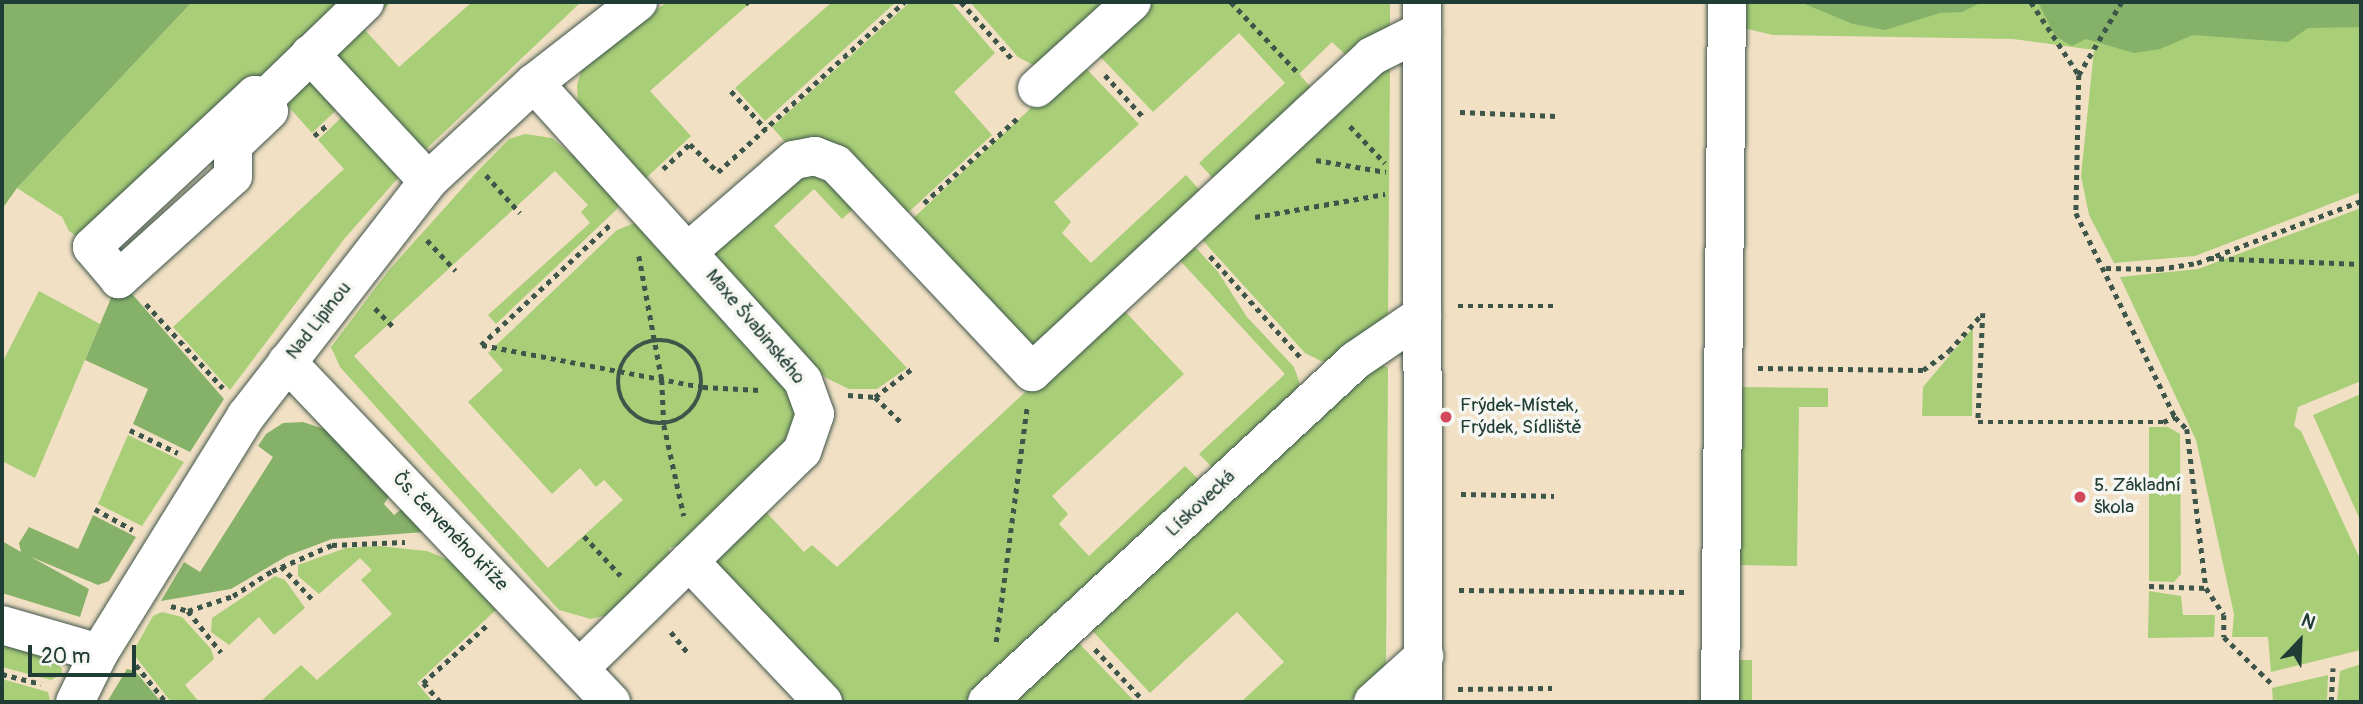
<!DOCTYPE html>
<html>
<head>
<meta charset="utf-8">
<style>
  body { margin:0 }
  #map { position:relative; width:2363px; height:704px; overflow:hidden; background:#f1e0c4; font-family:Pangolin,sans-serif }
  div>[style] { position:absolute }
  .green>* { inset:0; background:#a8ce78; transform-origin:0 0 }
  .forest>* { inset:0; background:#86b168 }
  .path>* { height:4.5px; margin-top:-2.25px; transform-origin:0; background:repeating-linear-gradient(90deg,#3e554a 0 5px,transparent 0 10px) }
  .path>.ring { margin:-2.25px; padding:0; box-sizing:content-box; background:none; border:4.5px solid #3e554a; border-radius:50% }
  .roads { filter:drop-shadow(0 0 2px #3e554a) drop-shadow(0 0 2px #3e554a) }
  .minor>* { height:38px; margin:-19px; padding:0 19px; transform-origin:19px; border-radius:19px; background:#fff }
  .major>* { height:38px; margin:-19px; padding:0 19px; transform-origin:19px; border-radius:19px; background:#fff }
  .dots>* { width:19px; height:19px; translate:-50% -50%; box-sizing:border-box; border:4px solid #f6f6f2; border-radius:50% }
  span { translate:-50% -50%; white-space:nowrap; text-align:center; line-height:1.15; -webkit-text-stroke:7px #f6f6f2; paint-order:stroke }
  .street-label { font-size:19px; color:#1f3d34 }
  .poi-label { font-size:19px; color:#1f3d34 }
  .left { translate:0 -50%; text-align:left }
  .frame { position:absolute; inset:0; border:4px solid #1f3d34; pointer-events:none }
  .north { position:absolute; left:2265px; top:606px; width:70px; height:70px; -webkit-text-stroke:5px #f6f6f2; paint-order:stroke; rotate:23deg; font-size:19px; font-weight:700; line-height:28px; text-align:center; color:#1f3d34 }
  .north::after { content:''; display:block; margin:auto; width:24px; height:32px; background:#1f3d34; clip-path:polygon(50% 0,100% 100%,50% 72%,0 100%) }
  .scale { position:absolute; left:28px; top:645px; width:108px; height:32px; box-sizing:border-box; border:4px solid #1f3d34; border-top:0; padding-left:9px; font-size:21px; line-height:24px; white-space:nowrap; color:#1f3d34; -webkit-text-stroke:5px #f6f6f2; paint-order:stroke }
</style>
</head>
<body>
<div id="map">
  <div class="green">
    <i style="clip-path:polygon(192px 2px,357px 2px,92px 247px,69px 231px,62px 217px,17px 188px)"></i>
    <i style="clip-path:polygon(379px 2px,390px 3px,363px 28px,399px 67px,472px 2px,581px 2px,421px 154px,335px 61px,339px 38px)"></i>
    <i style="clip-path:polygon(667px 2px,751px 2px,650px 91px,691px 136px,645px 179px,578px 104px,577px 85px,581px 71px,610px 44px)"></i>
    <i style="clip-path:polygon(832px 2px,896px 2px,765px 121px,735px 88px)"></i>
    <i style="clip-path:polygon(910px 2px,951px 2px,995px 53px,954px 92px,992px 135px,900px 220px,794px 152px,772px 127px)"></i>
    <i style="clip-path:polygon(970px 2px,1119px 2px,1042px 65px,1033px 65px,1018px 57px)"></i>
    <i style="clip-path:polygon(1145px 2px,1390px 2px,1390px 26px,1352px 61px,1332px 42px,1299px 74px,1317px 94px,1219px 185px,1199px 163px,1285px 83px,1239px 33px,1153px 112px,1094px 50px)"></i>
    <i style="clip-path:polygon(1734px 2px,2361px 2px,2361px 192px,2195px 256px,2114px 263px,2089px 215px,2081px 176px,2094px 50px,2013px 39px,1773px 35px,1739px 27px)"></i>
    <i style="clip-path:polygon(1080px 62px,1139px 124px,1054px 202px,1071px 222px,1062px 233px,1091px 263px,1186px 175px,1206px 197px,1034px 350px,906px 225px)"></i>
    <i style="clip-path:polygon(1373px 67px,1390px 67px,1388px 318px,1335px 361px,1321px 361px,1305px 353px,1196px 233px)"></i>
    <i style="clip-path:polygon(304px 70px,345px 102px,312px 133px,278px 95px)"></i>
    <i style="clip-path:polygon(351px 108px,406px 169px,345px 238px,230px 390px,173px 327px,344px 169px,318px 140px)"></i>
    <i style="clip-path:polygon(525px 134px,552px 138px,572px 155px,579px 150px,619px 203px,617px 209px,496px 324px,488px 315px,590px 223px,581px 212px,588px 205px,555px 171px,354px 356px,548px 568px,623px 500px,604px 480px,596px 487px,580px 468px,552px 494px,468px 402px,503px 370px,488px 353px,617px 230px,637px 222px,794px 380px,802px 427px,685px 544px,669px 548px,672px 561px,608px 615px,591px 619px,559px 610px,340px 367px,331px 347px,389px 270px,475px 174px,509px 139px)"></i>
    <i style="clip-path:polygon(803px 166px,861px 202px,842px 219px,814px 189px,774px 226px,907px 368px,877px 389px,849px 389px,826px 378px,711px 252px)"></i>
    <i style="clip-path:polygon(2361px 208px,2361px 381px,2298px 407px,2294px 426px,2301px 431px,2361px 561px,2361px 650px,2271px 672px,2268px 637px,2232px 637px,2234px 614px,2196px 440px,2120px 277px,2198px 269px)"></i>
    <i style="clip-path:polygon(1188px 239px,1218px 272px,1247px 317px,1294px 367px,1299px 381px,1300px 390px,1221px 476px,1199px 454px,1285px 374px,1173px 253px)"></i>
    <i style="clip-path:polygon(39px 291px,100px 324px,35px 478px,2px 461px,2px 363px)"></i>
    <i style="clip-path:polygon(1119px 305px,1184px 374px,1052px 496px,1068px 514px,1059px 524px,1089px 556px,1185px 466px,1207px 488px,976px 702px,835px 702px,715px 562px,766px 512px,804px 552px,812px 545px,837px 567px)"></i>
    <i style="clip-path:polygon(1973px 328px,1972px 416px,1922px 416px,1923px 387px)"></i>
    <i style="clip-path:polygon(1379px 364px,1388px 367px,1386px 667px,1349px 702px,1241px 702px,1284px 662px,1237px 612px,1150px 693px,1086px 624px)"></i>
    <i style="clip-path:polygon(1737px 387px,1828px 388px,1828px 407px,1799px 407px,1797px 566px,1734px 565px)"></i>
    <i style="clip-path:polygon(2361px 394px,2361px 522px,2313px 415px)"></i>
    <i style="clip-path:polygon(2149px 427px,2168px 427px,2180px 434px,2181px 574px,2174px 582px,2149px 581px)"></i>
    <i style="clip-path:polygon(128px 435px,184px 462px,142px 526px,98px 504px)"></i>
    <i style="clip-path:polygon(378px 546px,427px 551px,451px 561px,496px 610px,417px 683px,433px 702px,260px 702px,301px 665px,317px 680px,392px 614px,361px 580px,372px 570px,360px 558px,319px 594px,298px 576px,298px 565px,346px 548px)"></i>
    <i style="clip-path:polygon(275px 576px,285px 580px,305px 608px,274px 635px,259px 617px,229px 645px,211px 632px,212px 618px)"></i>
    <i style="clip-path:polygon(2149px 591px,2181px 596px,2183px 615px,2215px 615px,2214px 637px,2148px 638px)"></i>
    <i style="clip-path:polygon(162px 612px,182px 617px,211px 649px,214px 659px,185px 685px,199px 702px,171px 702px,135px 656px,134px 650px,153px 616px)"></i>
    <i style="clip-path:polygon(1073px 637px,1135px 702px,1001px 702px)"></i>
    <i style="clip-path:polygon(2px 639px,61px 661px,62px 674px,51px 680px,2px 667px)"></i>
    <i style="left:1752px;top:660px;width:42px;height:23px;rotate:90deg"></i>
    <i style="clip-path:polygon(2361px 664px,2361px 702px,2337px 702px,2340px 671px)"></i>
    <i style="clip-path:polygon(2328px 675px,2327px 702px,2273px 702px,2272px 688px)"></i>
    <i style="clip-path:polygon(2px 679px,48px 692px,50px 700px,2px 702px)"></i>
  </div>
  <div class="forest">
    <i style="clip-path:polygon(2px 2px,192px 2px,17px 188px,2px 209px)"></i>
    <i style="clip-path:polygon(1800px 2px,1982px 2px,1962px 12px,1940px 13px,1885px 30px,1853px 24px)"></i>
    <i style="clip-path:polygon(2038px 2px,2361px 2px,2361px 27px,2308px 28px,2288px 42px,2193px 35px,2160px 49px,2134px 53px,2086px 39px,2072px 46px,2055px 36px)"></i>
    <i style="clip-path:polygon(119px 279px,224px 399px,190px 452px,133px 424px,148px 389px,85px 360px)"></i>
    <i style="clip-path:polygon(303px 422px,330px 431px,390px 495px,384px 504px,394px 515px,403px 508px,424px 532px,332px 539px,287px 556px,231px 589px,161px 601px,184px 562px,200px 572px,273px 457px,258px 446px,266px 434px,283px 423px)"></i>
    <i style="clip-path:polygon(93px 515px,136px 537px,109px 581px,98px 585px,31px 557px,89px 589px,80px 617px,2px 593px,2px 541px,21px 552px,19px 543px,29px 527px,78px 549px)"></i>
    <i style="clip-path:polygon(127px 669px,135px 671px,161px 702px,107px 702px)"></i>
  </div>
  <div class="path">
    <i style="left:747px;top:2px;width:3px;rotate:45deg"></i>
    <i style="left:961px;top:2px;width:78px;rotate:48.1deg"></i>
    <i style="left:1231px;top:2px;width:100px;rotate:46.6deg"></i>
    <i style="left:2031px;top:2px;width:87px;rotate:56.7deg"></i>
    <i style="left:2122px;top:2px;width:85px;rotate:120.5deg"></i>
    <i style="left:2079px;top:75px;width:138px;rotate:91.2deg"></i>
    <i style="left:2076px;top:213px;width:227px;rotate:64.1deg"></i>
    <i style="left:2175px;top:417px;width:17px;rotate:45deg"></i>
    <i style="left:2187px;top:429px;width:160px;rotate:83.2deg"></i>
    <i style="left:2206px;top:588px;width:32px;rotate:56deg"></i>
    <i style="left:2224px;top:615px;width:22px;rotate:90deg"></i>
    <i style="left:2224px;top:637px;width:67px;rotate:44.4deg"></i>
    <i style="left:1105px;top:75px;width:59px;rotate:47.7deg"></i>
    <i style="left:731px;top:91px;width:52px;rotate:47.4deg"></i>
    <i style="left:1460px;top:112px;width:97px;rotate:2.4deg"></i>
    <i style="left:1350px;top:126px;width:51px;rotate:46.6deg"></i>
    <i style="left:314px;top:136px;width:17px;rotate:-40deg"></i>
    <i style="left:1316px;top:160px;width:71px;rotate:9.7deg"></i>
    <i style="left:663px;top:169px;width:37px;rotate:-43deg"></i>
    <i style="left:690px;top:144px;width:40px;rotate:45deg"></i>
    <i style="left:718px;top:172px;width:252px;rotate:-42.4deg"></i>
    <i style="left:486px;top:175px;width:51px;rotate:48.2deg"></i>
    <i style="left:924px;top:203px;width:128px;rotate:-42.2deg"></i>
    <i style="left:1255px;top:217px;width:132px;rotate:-10deg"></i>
    <i style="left:427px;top:240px;width:42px;rotate:46.9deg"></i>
    <i style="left:639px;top:256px;width:126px;rotate:79.5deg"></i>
    <i style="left:662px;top:380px;width:45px;rotate:87.5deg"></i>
    <i style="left:664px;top:425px;width:93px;rotate:77.6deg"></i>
    <i style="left:1210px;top:256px;width:138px;rotate:48.2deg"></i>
    <i style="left:2209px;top:258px;width:152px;rotate:2.3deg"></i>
    <i style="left:2106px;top:268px;width:53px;rotate:1.1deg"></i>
    <i style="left:2159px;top:269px;width:38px;rotate:-9deg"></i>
    <i style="left:2197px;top:263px;width:175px;rotate:-20.7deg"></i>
    <i style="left:146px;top:304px;width:114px;rotate:47.5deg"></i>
    <i style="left:1458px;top:306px;width:97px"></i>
    <i style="left:375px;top:308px;width:28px;rotate:46deg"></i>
    <i style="left:1983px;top:313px;width:109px;rotate:92.6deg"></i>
    <i style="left:1978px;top:422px;width:185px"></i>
    <i style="left:2163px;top:422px;width:13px;rotate:-23deg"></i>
    <i class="ring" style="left:618px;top:340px;width:79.5px;height:79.5px"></i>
    <i style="left:481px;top:345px;width:179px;rotate:-43deg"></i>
    <i style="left:482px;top:345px;width:225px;rotate:10.8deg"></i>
    <i style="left:703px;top:387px;width:57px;rotate:3deg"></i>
    <i style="left:1758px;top:368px;width:165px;rotate:0.7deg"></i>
    <i style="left:1923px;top:370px;width:32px;rotate:-36deg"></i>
    <i style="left:1949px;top:351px;width:50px;rotate:-48.3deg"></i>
    <i style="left:848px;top:395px;width:27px;rotate:4deg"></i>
    <i style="left:875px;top:397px;width:48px;rotate:-37.3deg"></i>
    <i style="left:875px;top:397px;width:35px;rotate:44deg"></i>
    <i style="left:130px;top:430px;width:53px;rotate:25.6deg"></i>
    <i style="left:1461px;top:494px;width:93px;rotate:1.2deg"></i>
    <i style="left:95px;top:509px;width:43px;rotate:28.9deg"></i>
    <i style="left:584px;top:536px;width:54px;rotate:47.2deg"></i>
    <i style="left:281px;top:566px;width:47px;rotate:46.7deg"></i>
    <i style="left:2149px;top:586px;width:57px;rotate:2deg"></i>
    <i style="left:1459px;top:590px;width:226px;rotate:0.5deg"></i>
    <i style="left:171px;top:606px;width:18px;rotate:16deg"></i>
    <i style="left:188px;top:611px;width:47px;rotate:-18.4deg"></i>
    <i style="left:233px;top:596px;width:46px;rotate:-32.7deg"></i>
    <i style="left:272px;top:571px;width:65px;rotate:-23.4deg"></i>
    <i style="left:332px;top:545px;width:73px;rotate:-2.4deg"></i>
    <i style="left:188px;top:611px;width:53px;rotate:51.2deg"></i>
    <i style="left:671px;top:632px;width:27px;rotate:51deg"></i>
    <i style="left:996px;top:642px;width:236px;rotate:-82.5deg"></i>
    <i style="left:1095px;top:649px;width:70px;rotate:46.7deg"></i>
    <i style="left:136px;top:665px;width:48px;rotate:51deg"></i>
    <i style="left:2px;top:674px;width:40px;rotate:14.4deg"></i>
    <i style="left:1458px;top:689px;width:94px;rotate:-0.6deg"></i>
    <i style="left:440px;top:702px;width:25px;rotate:-132deg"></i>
    <i style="left:423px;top:683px;width:85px;rotate:-42.1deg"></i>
    <i style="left:2331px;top:702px;width:34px;rotate:-87deg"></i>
  </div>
  <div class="roads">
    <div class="minor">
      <i style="left:310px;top:54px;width:173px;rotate:47.1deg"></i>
      <i style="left:534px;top:83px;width:401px;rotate:47.9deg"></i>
      <i style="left:803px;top:381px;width:35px;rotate:70deg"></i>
      <i style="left:815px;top:414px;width:39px;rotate:109deg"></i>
      <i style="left:802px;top:451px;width:309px;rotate:135.7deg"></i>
      <i style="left:1037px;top:88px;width:128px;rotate:-42.2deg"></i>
      <i style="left:255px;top:95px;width:21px;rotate:49deg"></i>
      <i style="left:269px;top:111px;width:50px;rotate:136.6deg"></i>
      <i style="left:233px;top:145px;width:31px;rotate:90deg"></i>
      <i style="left:233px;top:176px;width:154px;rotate:137.9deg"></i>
      <i style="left:119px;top:279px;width:42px;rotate:-130.2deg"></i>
      <i style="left:92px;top:247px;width:223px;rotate:-43deg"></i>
      <i style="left:244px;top:119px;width:168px;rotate:-44deg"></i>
      <i style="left:690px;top:250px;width:138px;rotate:-40.9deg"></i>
      <i style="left:794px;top:160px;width:21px;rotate:-11deg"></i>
      <i style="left:815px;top:156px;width:22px;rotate:21deg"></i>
      <i style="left:836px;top:164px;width:286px;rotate:46.7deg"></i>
      <i style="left:1032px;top:372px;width:464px;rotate:-42.9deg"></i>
      <i style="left:1372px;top:56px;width:56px;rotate:-26.6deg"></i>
      <i style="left:287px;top:362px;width:470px;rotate:46.4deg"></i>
      <i style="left:689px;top:561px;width:195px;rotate:46.5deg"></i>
      <i style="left:2px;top:625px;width:101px;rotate:16.1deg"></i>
      <i style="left:75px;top:702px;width:55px;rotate:-63.9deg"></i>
      <i style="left:99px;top:653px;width:279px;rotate:-58.2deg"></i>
      <i style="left:246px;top:416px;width:297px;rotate:-52.2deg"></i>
      <i style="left:428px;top:181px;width:144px;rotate:-42.8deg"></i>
      <i style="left:534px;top:83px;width:132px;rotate:-37.9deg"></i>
      <i style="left:987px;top:702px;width:503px;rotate:-42.83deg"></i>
      <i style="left:1356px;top:360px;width:80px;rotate:-34.3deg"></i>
      <i style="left:1373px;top:702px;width:69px;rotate:-42deg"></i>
      <i style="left:1720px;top:702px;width:700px;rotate:-89.43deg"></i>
    </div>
    <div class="major">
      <i style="left:1422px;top:2px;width:700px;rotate:89.92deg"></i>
    </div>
  </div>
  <div class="dots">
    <i style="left:1446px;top:417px;background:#d1495b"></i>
    <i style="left:2080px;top:497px;background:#d1495b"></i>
  </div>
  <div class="street-label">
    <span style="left:319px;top:321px;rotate:-52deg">Nad Lipinou</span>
    <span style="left:755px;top:327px;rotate:50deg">Maxe Švabinského</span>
    <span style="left:1201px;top:504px;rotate:-43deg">Lískovecká</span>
    <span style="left:450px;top:532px;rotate:46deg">Čs. červeného kříže</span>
  </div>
  <div class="poi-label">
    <span class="left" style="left:1460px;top:417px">Frýdek-Místek,<br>Frýdek, Sídliště</span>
    <span class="left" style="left:2094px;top:497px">5. Základní<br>škola</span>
  </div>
  <div class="frame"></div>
  <div class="north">N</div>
  <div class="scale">20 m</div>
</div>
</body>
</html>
